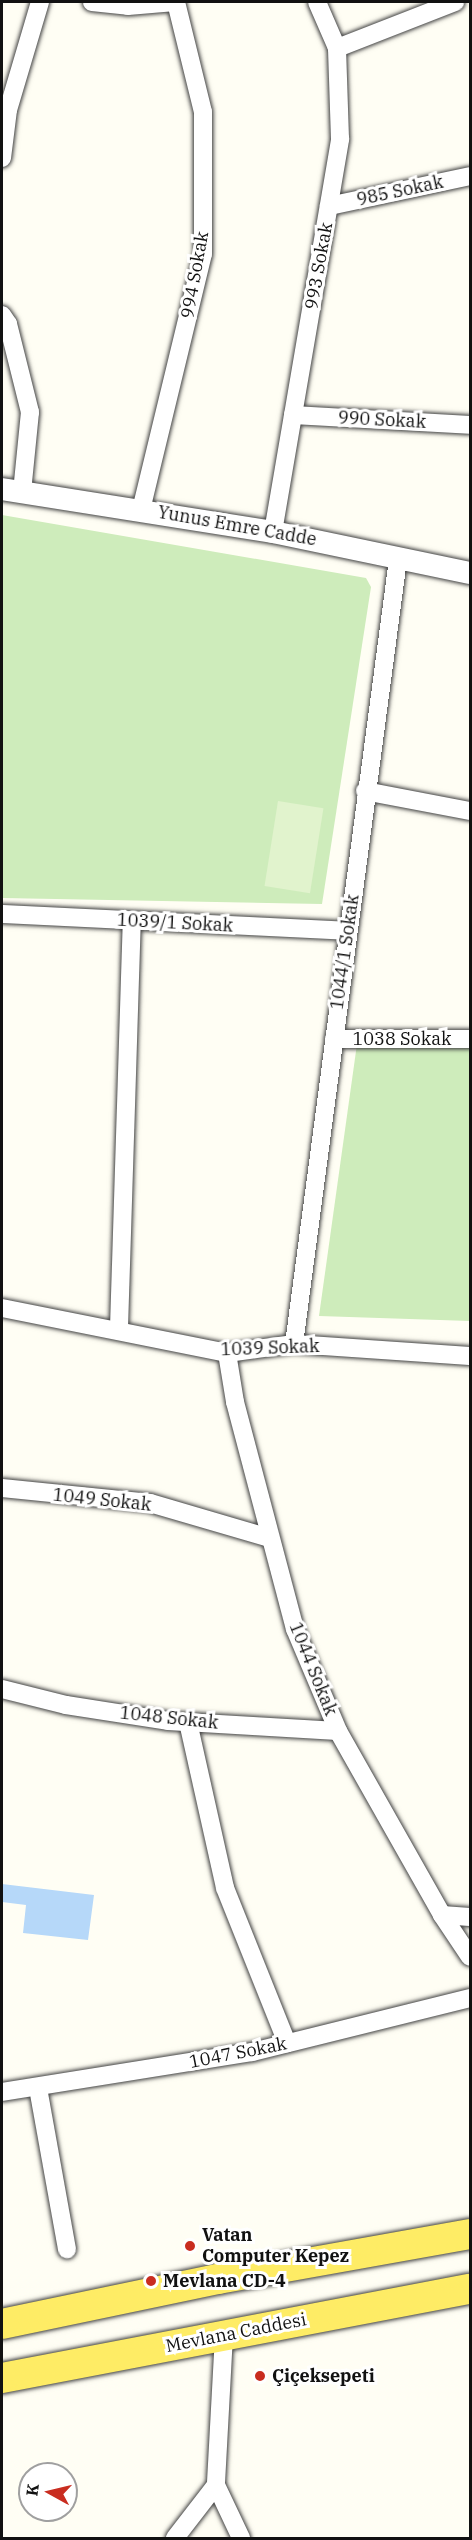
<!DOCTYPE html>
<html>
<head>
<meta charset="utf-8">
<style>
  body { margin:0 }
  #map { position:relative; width:472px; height:2540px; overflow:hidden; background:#fffef4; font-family:"IBM Plex Serif",serif }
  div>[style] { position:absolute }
  .green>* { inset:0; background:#ceecbb }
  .pitch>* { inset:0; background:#e1f3cd; transform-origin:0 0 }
  .water>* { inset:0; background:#b6d8f9 }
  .roads { filter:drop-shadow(0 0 2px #444) drop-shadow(0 0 2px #444) }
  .minor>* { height:18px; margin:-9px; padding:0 9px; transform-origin:9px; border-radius:9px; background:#fff }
  .tertiary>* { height:22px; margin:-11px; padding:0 11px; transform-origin:11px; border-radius:11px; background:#fff }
  .primary>* { height:30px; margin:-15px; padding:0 15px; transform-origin:15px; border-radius:15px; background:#feec65 }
  .dots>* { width:16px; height:16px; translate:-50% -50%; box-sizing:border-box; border:3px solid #fff; border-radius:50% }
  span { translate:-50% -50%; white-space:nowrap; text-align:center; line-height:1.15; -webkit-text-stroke:6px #fff; paint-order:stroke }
  .street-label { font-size:18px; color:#111 }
  .poi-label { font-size:18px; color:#111; font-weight:700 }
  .left { translate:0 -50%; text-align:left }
  .frame { position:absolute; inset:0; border:3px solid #111; pointer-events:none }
  .north { position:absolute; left:18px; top:2462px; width:60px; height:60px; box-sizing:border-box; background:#fff; border:2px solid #a0a0a0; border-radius:50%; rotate:278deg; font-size:16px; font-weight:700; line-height:24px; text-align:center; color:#111 }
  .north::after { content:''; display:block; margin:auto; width:21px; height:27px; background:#c92d20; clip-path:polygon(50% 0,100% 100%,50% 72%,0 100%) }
</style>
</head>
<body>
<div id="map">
  <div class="green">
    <i style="clip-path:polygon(2px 515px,366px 578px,371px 587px,322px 904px,2px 898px)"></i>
    <i style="clip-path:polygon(357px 1044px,470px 1047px,470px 1321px,319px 1316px)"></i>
  </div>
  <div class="pitch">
    <i style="left:278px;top:801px;width:46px;height:86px;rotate:9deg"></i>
  </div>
  <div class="water">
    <i style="clip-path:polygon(2px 1884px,94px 1895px,88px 1940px,23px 1933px,26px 1905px,2px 1902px)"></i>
  </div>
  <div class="roads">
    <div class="minor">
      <i style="left:92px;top:2px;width:36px;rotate:6deg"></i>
      <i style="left:128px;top:6px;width:47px;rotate:-4.9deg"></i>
      <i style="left:337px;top:48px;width:127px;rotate:-21.3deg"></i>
      <i style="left:2px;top:158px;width:48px;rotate:-82.9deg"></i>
      <i style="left:8px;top:110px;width:113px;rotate:-73.5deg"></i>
      <i style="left:329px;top:206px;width:144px;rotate:-12deg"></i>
      <i style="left:2px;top:315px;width:11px;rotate:56deg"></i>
      <i style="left:8px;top:324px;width:91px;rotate:76deg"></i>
      <i style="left:30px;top:412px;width:80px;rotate:95.7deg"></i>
      <i style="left:293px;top:415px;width:177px;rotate:3.2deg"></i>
      <i style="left:141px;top:510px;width:263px;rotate:-76.4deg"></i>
      <i style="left:203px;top:254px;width:142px;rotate:-90deg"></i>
      <i style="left:203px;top:112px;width:113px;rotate:-103.8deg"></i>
      <i style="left:273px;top:532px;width:399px;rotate:-80.3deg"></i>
      <i style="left:340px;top:139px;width:91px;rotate:-91.9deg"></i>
      <i style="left:337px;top:48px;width:50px;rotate:-113.5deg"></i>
      <i style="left:365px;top:791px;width:107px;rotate:10.8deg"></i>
      <i style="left:2px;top:914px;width:346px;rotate:2.8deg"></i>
      <i style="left:334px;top:1039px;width:136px"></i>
      <i style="left:2px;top:1308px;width:229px;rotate:11.3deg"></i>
      <i style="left:227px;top:1353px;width:68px;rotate:-7.7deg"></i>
      <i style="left:294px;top:1344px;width:176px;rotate:3.9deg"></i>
      <i style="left:119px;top:1328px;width:407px;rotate:-88.2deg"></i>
      <i style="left:294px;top:1344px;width:792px;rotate:-82.45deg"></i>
      <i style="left:227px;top:1353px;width:50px;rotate:80.7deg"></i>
      <i style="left:235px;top:1402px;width:235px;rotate:75.2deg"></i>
      <i style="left:295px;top:1629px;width:111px;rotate:67.1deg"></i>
      <i style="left:338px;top:1731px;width:211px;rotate:60.5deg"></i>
      <i style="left:442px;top:1915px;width:50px;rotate:56.3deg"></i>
      <i style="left:2px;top:1488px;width:149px;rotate:5.8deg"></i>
      <i style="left:150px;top:1503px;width:125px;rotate:16.3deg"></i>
      <i style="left:2px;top:1689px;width:66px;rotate:14deg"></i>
      <i style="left:66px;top:1705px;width:103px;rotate:8.9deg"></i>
      <i style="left:168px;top:1721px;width:170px;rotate:3.4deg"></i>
      <i style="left:188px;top:1722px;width:170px;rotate:77.4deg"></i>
      <i style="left:225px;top:1888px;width:167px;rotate:68.2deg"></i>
      <i style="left:442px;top:1915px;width:28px;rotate:4deg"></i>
      <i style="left:38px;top:2088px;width:164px;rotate:79.8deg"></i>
      <i style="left:2px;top:2092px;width:253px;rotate:-9.1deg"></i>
      <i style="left:252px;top:2052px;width:225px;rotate:-13.9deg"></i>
      <i style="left:224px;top:2335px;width:150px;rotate:93.1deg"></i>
      <i style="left:216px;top:2485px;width:59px;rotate:64.7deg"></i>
      <i style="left:175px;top:2538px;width:67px;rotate:-52.3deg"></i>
    </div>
    <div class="tertiary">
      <i style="left:2px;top:489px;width:274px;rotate:9deg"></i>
      <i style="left:273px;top:532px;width:201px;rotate:11.8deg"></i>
    </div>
    <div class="primary">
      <i style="left:2px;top:2324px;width:221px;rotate:-11.8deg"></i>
      <i style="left:218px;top:2279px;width:256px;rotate:-10.1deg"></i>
      <i style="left:2px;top:2378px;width:476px;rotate:-10.8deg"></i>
    </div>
  </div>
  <div class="dots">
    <i style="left:190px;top:2246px;background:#c92d20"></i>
    <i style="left:151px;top:2281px;background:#c92d20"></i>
    <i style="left:260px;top:2376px;background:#c92d20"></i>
  </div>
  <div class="street-label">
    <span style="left:400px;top:191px;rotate:-12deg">985 Sokak</span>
    <span style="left:319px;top:266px;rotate:-80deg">993 Sokak</span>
    <span style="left:195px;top:275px;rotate:-80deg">994 Sokak</span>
    <span style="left:382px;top:420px;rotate:3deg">990 Sokak</span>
    <span style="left:237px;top:526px;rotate:10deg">Yunus Emre Cadde</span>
    <span style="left:175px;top:923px;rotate:3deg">1039/1 Sokak</span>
    <span style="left:345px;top:952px;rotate:-82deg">1044/1 Sokak</span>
    <span style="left:402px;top:1039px">1038 Sokak</span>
    <span style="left:270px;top:1348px;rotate:-2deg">1039 Sokak</span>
    <span style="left:102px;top:1500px;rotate:6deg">1049 Sokak</span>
    <span style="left:313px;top:1669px;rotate:68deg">1044 Sokak</span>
    <span style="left:169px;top:1718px;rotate:6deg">1048 Sokak</span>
    <span style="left:238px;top:2053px;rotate:-11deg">1047 Sokak</span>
    <span style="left:236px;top:2333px;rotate:-11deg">Mevlana Caddesi</span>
  </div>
  <div class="poi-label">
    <span class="left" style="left:202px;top:2246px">Vatan<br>Computer Kepez</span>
    <span class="left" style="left:163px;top:2281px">Mevlana CD-4</span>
    <span class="left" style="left:272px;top:2376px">Çiçeksepeti</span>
  </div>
  <div class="frame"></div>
  <div class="north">K</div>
</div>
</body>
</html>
